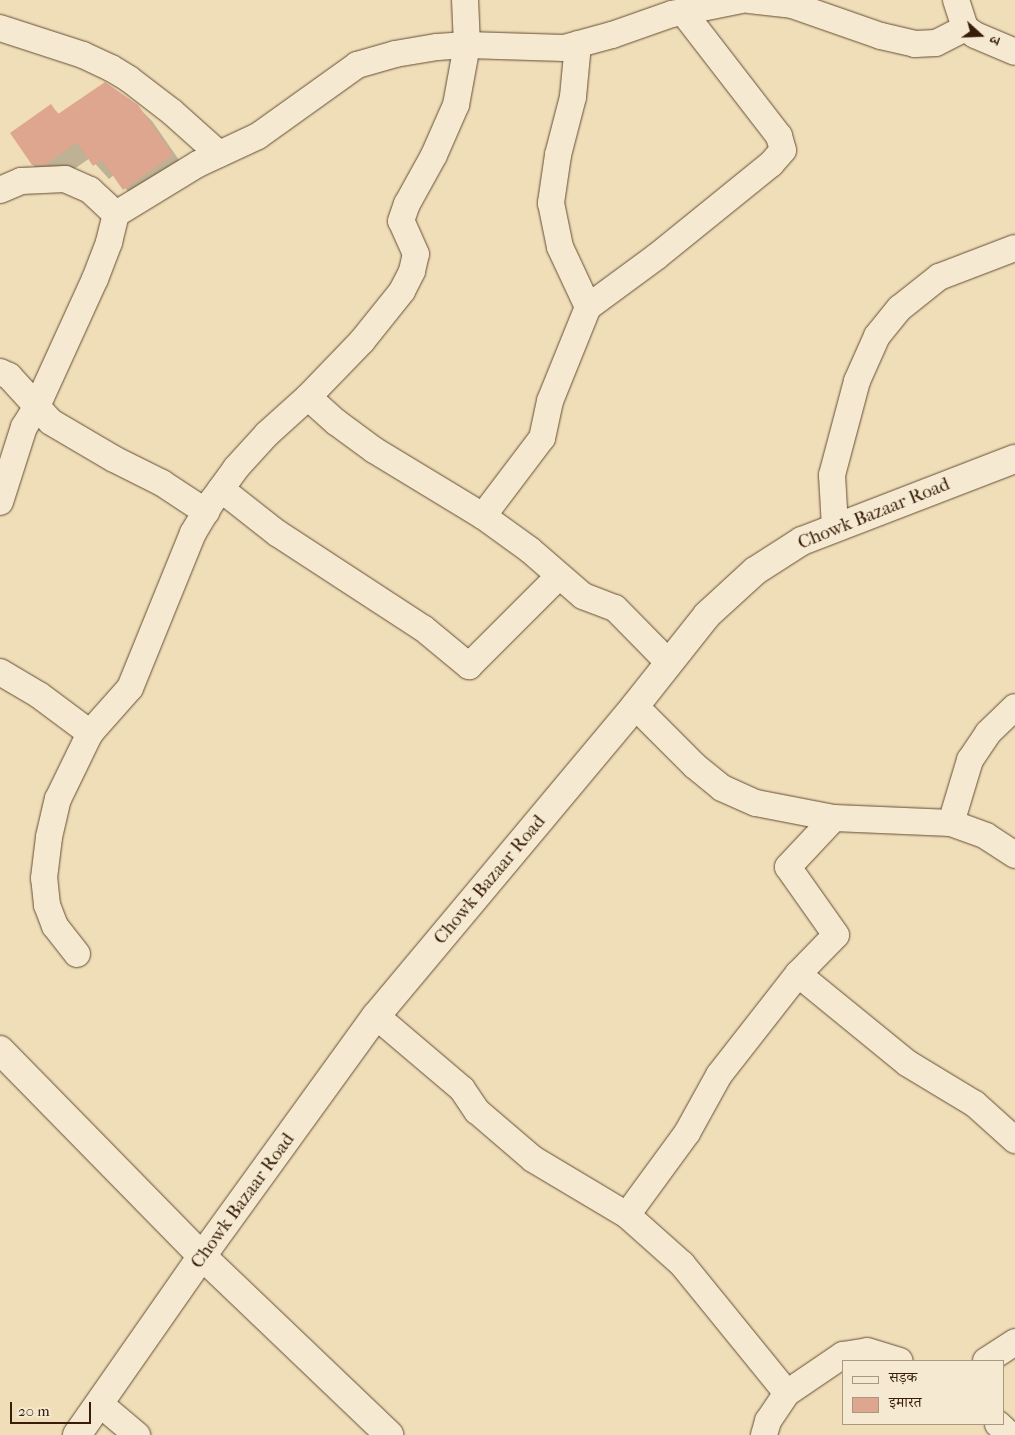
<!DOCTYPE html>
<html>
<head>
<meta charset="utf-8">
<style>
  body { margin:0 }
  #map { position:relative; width:1015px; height:1435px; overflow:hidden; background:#efdeb8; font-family:"IM FELL French Canon","Noto Serif Devanagari",serif }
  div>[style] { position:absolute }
  .shadow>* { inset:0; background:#0003 }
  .building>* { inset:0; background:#dfa68f }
  .roads { filter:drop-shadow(0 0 1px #664d35) drop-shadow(0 0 1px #664d35) }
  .street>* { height:26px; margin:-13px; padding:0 13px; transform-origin:13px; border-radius:13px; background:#f5ead1 }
  .secondary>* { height:28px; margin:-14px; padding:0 14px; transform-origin:14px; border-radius:14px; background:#f5ead1 }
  span { translate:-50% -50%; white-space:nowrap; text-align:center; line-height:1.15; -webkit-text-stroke:5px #f5ead1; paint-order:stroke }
  .street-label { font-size:19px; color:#381d09 }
  .legend { position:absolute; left:842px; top:1360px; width:162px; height:65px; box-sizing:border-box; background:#f5ead1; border:1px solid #a99881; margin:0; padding:6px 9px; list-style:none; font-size:15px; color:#381d09 }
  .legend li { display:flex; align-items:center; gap:10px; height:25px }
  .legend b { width:25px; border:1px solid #a99881 }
  .north { position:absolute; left:955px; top:10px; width:50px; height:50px; -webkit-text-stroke:4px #f5ead1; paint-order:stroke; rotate:110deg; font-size:14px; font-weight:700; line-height:20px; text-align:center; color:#381d09 }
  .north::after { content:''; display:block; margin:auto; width:18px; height:22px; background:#381d09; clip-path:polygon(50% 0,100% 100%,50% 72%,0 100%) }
  .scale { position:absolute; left:10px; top:1402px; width:81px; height:22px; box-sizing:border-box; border:2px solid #381d09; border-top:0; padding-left:6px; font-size:15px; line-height:18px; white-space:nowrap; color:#381d09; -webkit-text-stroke:4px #f5ead1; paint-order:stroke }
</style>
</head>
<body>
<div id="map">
  <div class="shadow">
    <i style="clip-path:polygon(51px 106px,60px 115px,137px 106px,152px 121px,186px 170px,138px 203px,114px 175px,109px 179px,90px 158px,60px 179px,48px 179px,33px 165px)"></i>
  </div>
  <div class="building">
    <i style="clip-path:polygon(105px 82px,138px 105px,173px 155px,123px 190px,102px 160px,93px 166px,77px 142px,45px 165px,32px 165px,10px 133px,51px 104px,58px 114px)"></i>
  </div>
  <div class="roads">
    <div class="street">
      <i style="left:749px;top:0;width:43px;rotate:6.6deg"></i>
      <i style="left:792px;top:5px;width:94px;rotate:19.2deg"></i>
      <i style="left:881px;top:36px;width:35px;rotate:13deg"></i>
      <i style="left:915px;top:44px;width:21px;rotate:-3deg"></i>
      <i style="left:936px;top:43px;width:33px;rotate:-27deg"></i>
      <i style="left:956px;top:0;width:29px;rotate:72deg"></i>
      <i style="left:965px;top:28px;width:12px;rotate:35deg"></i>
      <i style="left:975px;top:35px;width:43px;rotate:23deg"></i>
      <i style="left:0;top:28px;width:87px;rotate:18deg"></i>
      <i style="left:83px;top:55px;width:31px;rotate:25deg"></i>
      <i style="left:111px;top:68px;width:21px;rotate:31deg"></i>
      <i style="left:129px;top:79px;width:54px;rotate:37.5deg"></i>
      <i style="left:172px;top:112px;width:63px;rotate:41.8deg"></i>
      <i style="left:578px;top:44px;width:53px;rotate:95.4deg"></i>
      <i style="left:573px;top:97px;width:60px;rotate:104.5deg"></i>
      <i style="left:558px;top:155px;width:49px;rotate:98.3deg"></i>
      <i style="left:551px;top:203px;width:45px;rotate:78.4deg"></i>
      <i style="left:560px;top:247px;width:66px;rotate:65deg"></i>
      <i style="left:588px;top:307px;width:101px;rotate:112deg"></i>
      <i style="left:550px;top:401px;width:38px;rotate:102deg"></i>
      <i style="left:542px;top:438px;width:98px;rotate:127.1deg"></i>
      <i style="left:483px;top:516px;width:58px;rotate:35.9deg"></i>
      <i style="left:530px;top:550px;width:70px;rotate:41deg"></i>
      <i style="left:583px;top:596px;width:34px;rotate:21deg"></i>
      <i style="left:615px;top:608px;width:77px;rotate:45.5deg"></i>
      <i style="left:0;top:190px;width:23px;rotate:-23deg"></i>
      <i style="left:21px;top:181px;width:44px;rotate:-2.6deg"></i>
      <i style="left:65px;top:179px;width:27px;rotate:24deg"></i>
      <i style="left:90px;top:190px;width:35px;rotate:43deg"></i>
      <i style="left:588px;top:307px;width:84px;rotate:-36.3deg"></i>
      <i style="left:656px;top:257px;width:148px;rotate:-39deg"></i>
      <i style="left:771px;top:164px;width:18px;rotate:-49deg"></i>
      <i style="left:783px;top:150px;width:15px;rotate:-106deg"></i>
      <i style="left:779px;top:136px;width:157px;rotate:-127.7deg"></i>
      <i style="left:0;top:372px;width:10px;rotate:24deg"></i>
      <i style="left:9px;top:376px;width:62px;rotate:47.6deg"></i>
      <i style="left:51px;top:422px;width:73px;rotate:30.4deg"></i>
      <i style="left:114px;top:459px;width:54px;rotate:26.6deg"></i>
      <i style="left:162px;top:483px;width:53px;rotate:33.4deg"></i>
      <i style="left:308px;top:397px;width:38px;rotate:42deg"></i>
      <i style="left:336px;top:422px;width:47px;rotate:36.4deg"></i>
      <i style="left:374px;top:450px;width:127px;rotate:31.2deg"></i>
      <i style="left:221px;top:489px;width:71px;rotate:38.2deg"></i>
      <i style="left:277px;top:533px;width:174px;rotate:33.1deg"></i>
      <i style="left:423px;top:628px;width:60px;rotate:39.6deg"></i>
      <i style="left:469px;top:666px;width:127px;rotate:-45deg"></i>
      <i style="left:0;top:502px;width:79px;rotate:-72.3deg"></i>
      <i style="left:24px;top:427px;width:25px;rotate:-58deg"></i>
      <i style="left:37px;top:406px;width:140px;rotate:-65.5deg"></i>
      <i style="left:95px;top:279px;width:40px;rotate:-69deg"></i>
      <i style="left:109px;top:242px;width:29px;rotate:-76deg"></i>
      <i style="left:116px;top:214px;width:96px;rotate:-31.4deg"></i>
      <i style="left:198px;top:164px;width:66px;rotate:-25deg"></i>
      <i style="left:258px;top:136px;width:122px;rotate:-35.6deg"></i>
      <i style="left:357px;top:65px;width:40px;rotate:-16deg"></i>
      <i style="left:395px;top:54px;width:43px;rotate:-9.5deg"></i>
      <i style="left:437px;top:47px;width:30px;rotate:-4deg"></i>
      <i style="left:467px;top:45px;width:97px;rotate:1.8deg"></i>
      <i style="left:564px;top:48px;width:50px;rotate:-15.2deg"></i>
      <i style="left:612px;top:35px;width:64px;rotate:-19.3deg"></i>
      <i style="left:672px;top:14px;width:71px;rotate:-11.3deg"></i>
      <i style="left:835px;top:527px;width:52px;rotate:-93.3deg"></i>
      <i style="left:832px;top:475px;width:97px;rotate:-75.1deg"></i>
      <i style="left:857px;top:381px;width:49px;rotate:-66deg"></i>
      <i style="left:877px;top:336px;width:36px;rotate:-51deg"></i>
      <i style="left:900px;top:308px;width:50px;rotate:-38.5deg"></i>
      <i style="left:939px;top:277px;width:81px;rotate:-20.9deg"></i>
      <i style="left:0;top:672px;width:45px;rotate:30.5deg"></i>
      <i style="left:39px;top:695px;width:64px;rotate:36.7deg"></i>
      <i style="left:635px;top:706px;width:85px;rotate:45deg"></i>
      <i style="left:695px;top:766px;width:35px;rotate:39deg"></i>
      <i style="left:722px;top:788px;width:37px;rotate:24deg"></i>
      <i style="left:756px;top:803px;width:79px;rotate:10.9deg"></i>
      <i style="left:834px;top:818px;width:117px;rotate:2.4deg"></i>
      <i style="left:951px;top:823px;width:66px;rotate:-73.2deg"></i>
      <i style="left:970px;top:760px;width:32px;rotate:-56deg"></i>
      <i style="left:988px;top:733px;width:37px;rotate:-44deg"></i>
      <i style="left:951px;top:823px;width:37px;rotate:20deg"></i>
      <i style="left:986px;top:836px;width:35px;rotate:33deg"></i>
      <i style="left:77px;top:954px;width:36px;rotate:-128deg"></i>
      <i style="left:55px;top:926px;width:22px;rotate:-111deg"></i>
      <i style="left:47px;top:905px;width:27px;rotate:-96deg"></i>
      <i style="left:44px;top:878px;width:41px;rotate:-83deg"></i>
      <i style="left:49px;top:837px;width:39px;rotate:-77deg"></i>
      <i style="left:58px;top:799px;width:73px;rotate:-64.1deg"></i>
      <i style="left:90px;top:733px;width:60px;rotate:-48.4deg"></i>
      <i style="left:130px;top:688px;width:167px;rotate:-67.9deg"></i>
      <i style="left:193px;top:533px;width:39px;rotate:-59deg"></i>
      <i style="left:213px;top:500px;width:39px;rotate:-54deg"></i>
      <i style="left:236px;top:468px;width:46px;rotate:-47.6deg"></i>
      <i style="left:267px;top:434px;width:55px;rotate:-42.1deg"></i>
      <i style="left:308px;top:397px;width:78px;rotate:-46deg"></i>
      <i style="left:362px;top:341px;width:64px;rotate:-51.3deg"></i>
      <i style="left:402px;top:291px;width:22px;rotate:-63deg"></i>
      <i style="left:412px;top:271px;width:17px;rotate:-77deg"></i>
      <i style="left:416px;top:254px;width:36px;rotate:-114deg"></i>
      <i style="left:401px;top:221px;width:18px;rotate:-71deg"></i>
      <i style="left:407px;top:204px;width:56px;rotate:-61.1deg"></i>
      <i style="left:434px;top:155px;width:55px;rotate:-66.3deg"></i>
      <i style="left:456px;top:105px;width:61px;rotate:-79.6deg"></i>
      <i style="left:467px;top:45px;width:45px;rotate:-92.5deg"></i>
      <i style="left:798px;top:974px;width:141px;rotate:39.2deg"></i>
      <i style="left:907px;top:1063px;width:79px;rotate:31.1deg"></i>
      <i style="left:975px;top:1104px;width:54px;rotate:42deg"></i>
      <i style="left:376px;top:1016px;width:113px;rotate:40.3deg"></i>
      <i style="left:462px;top:1089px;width:27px;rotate:56deg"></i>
      <i style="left:477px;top:1111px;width:74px;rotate:40.6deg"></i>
      <i style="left:533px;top:1159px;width:109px;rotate:30.8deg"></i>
      <i style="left:627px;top:1215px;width:102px;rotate:-53.8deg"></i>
      <i style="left:687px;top:1133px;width:66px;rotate:-61.1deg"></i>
      <i style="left:719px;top:1075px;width:128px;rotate:-52deg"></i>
      <i style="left:798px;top:974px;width:54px;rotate:-45.7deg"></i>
      <i style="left:836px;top:935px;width:83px;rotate:-125.2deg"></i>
      <i style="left:788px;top:867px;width:67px;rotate:-46.8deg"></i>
      <i style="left:627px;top:1215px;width:74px;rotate:41.7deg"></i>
      <i style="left:682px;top:1264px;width:166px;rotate:50.9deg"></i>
      <i style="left:986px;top:1361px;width:35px;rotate:-33deg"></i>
      <i style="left:99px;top:1403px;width:50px;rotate:40.1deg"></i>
      <i style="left:998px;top:1424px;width:16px;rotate:43deg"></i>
      <i style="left:764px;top:1435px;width:15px;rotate:-74deg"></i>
      <i style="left:768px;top:1421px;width:34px;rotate:-56deg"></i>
      <i style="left:787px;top:1393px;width:68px;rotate:-34.2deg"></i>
      <i style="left:843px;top:1355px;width:24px;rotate:-9deg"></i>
      <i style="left:867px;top:1351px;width:34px;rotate:17deg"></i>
    </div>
    <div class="secondary">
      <i style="left:0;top:1050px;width:289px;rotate:45.6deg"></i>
      <i style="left:202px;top:1256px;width:259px;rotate:43.7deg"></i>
      <i style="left:77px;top:1435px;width:218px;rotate:-55.1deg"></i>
      <i style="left:202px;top:1256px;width:296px;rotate:-54.1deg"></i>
      <i style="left:376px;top:1016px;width:404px;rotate:-50.1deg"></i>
      <i style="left:635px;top:706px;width:116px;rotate:-51.6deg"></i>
      <i style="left:707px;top:615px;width:65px;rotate:-42.5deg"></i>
      <i style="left:755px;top:571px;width:56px;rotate:-32.6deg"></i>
      <i style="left:802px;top:541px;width:228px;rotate:-21.1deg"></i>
    </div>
  </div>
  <div class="street-label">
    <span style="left:874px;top:514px;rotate:-22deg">Chowk Bazaar Road</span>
    <span style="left:490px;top:880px;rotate:-50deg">Chowk Bazaar Road</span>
    <span style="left:243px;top:1201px;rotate:-54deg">Chowk Bazaar Road</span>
  </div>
  <ul class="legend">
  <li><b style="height:6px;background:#f5ead1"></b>सड़क</li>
  <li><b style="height:14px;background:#dfa68f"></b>इमारत</li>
  </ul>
  <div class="north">उ</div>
  <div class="scale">20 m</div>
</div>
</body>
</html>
